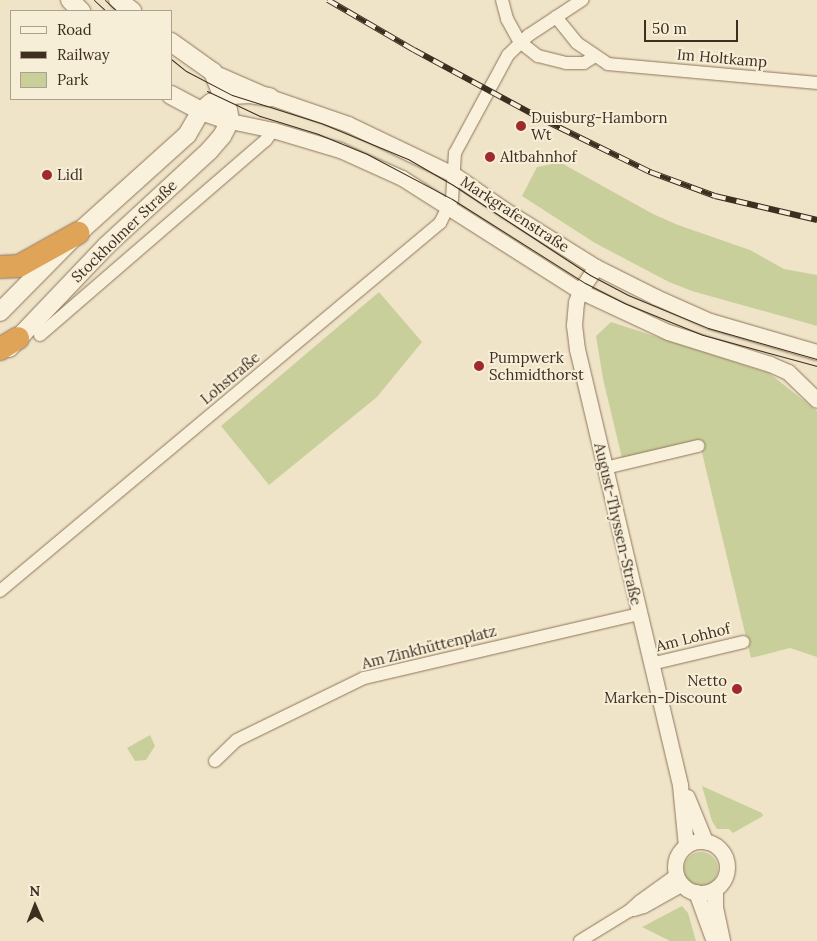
<!DOCTYPE html>
<html>
<head>
<meta charset="utf-8">
<style>
  body { margin:0 }
  #map { position:relative; width:817px; height:941px; overflow:hidden; background:#f0e4c8; font-family:Lora,serif }
  div>[style] { position:absolute }
  .green>* { inset:0; background:#c9cf9b }
  .round { border-radius:50% }
  .roads { filter:drop-shadow(0 0 1px #8d765c) drop-shadow(0 0 1px #8d765c) }
  .minor>* { height:12px; margin:-6px; padding:0 6px; transform-origin:6px; border-radius:6px; background:#faf1dc }
  .tertiary>* { height:15px; margin:-7.5px; padding:0 7.5px; transform-origin:7.5px; border-radius:7.5px; background:#faf1dc }
  .tertiary>.ring { margin:-7.5px; padding:0; box-sizing:content-box; background:none; border:15px solid #faf1dc; border-radius:50% }
  .secondary>* { height:18px; margin:-9px; padding:0 9px; transform-origin:9px; border-radius:9px; background:#faf1dc }
  .motorway>* { height:22px; margin:-11px; padding:0 11px; transform-origin:11px; border-radius:11px; background:#e0a458 }
  .tram>* { height:1px; margin:-0.5px; padding:0 0.5px; transform-origin:0.5px; border-radius:0.5px; background:#3d2e20 }
  .rail>* { height:5.5px; margin-top:-2.75px; transform-origin:0; background:repeating-linear-gradient(90deg,#f7eed8 0 11px,#3d2e20 0 22px); box-sizing:border-box; border-block:1px solid #3d2e20 }
  .dots>* { width:14px; height:14px; translate:-50% -50%; box-sizing:border-box; border:2px solid #f7eed8; border-radius:50% }
  span { translate:-50% -50%; white-space:nowrap; text-align:center; line-height:1.15; -webkit-text-stroke:4px #f7eed8; paint-order:stroke }
  .street-label { font-size:15px; color:#3d2e20 }
  .poi-label { font-size:15px; color:#3d2e20 }
  .left { translate:0 -50%; text-align:left }
  .right { translate:-100% -50%; text-align:right }
  .legend { position:absolute; left:10px; top:10px; width:162px; height:90px; box-sizing:border-box; background:#f7eed8; border:1px solid #ada18e; margin:0; padding:6px 9px; list-style:none; font-size:15px; color:#3d2e20 }
  .legend li { display:flex; align-items:center; gap:10px; height:25px }
  .legend b { width:25px; border:1px solid #ada18e }
  .north { position:absolute; left:10px; top:881px; width:50px; height:50px; -webkit-text-stroke:4px #f7eed8; paint-order:stroke; rotate:359deg; font-size:14px; font-weight:700; line-height:20px; text-align:center; color:#3d2e20 }
  .north::after { content:''; display:block; margin:auto; width:18px; height:22px; background:#3d2e20; clip-path:polygon(50% 0,100% 100%,50% 72%,0 100%) }
  .scale { position:absolute; left:644px; top:20px; width:94px; height:22px; box-sizing:border-box; border:2px solid #3d2e20; border-top:0; padding-left:6px; font-size:15px; line-height:18px; white-space:nowrap; color:#3d2e20; -webkit-text-stroke:4px #f7eed8; paint-order:stroke }
</style>
</head>
<body>
<div id="map">
  <div class="green">
    <i style="clip-path:polygon(557px 163px,563px 164px,653px 214px,678px 225px,750px 250px,784px 269px,817px 275px,817px 326px,692px 291px,669px 282px,595px 243px,522px 196px,537px 167px)"></i>
    <i style="clip-path:polygon(379px 292px,422px 342px,377px 397px,269px 485px,221px 426px)"></i>
    <i style="clip-path:polygon(611px 322px,769px 373px,817px 411px,817px 657px,790px 648px,751px 658px,699px 440px,622px 458px,603px 379px,596px 336px)"></i>
    <i style="clip-path:polygon(150px 735px,155px 746px,146px 760px,135px 761px,127px 748px)"></i>
    <i style="clip-path:polygon(702px 786px,762px 813px,763px 816px,733px 833px,729px 829px,717px 829px,712px 821px)"></i>
    <i class="round" style="left:684px;top:852px;width:34px;height:34px"></i>
    <i style="clip-path:polygon(682px 906px,688px 913px,696px 941px,670px 941px,642px 927px)"></i>
  </div>
  <div class="roads">
    <div class="minor">
      <i style="left:502px;top:0;width:20px;rotate:75deg"></i>
      <i style="left:507px;top:19px;width:26px;rotate:61deg"></i>
      <i style="left:520px;top:42px;width:23px;rotate:38deg"></i>
      <i style="left:538px;top:56px;width:29px;rotate:14deg"></i>
      <i style="left:566px;top:63px;width:18px"></i>
      <i style="left:584px;top:63px;width:13px;rotate:-32deg"></i>
      <i style="left:556px;top:17px;width:33px;rotate:51deg"></i>
      <i style="left:577px;top:43px;width:37px;rotate:34deg"></i>
      <i style="left:608px;top:64px;width:210px;rotate:5.2deg"></i>
      <i style="left:40px;top:335px;width:298px;rotate:-40.8deg"></i>
      <i style="left:266px;top:140px;width:12px;rotate:-55deg"></i>
      <i style="left:605px;top:468px;width:96px;rotate:-13.3deg"></i>
      <i style="left:0;top:591px;width:574px;rotate:-39.91deg"></i>
      <i style="left:440px;top:223px;width:27px;rotate:-63deg"></i>
      <i style="left:452px;top:199px;width:46px;rotate:-86.3deg"></i>
      <i style="left:455px;top:153px;width:111px;rotate:-61.6deg"></i>
      <i style="left:508px;top:55px;width:29px;rotate:-44deg"></i>
      <i style="left:529px;top:35px;width:64px;rotate:-33.4deg"></i>
      <i style="left:651px;top:664px;width:95px;rotate:-13.4deg"></i>
      <i style="left:215px;top:761px;width:30px;rotate:-44deg"></i>
      <i style="left:237px;top:740px;width:141px;rotate:-26deg"></i>
      <i style="left:364px;top:678px;width:282px;rotate:-13.1deg"></i>
      <i style="left:634px;top:910px;width:10px;rotate:-17deg"></i>
      <i style="left:644px;top:907px;width:45px;rotate:-29.4deg"></i>
      <i style="left:580px;top:941px;width:57px;rotate:-31.5deg"></i>
      <i style="left:629px;top:911px;width:15px;rotate:-42deg"></i>
      <i style="left:640px;top:901px;width:44px;rotate:-35.8deg"></i>
    </div>
    <div class="tertiary">
      <i style="left:213px;top:72px;width:62px;rotate:23.7deg"></i>
      <i style="left:270px;top:97px;width:83px;rotate:19.1deg"></i>
      <i style="left:348px;top:124px;width:116px;rotate:25.5deg"></i>
      <i style="left:453px;top:174px;width:63px;rotate:34.7deg"></i>
      <i style="left:505px;top:210px;width:107px;rotate:32.1deg"></i>
      <i style="left:596px;top:267px;width:67px;rotate:26.6deg"></i>
      <i style="left:656px;top:297px;width:59px;rotate:24deg"></i>
      <i style="left:710px;top:321px;width:111px;rotate:16.2deg"></i>
      <i style="left:230px;top:121px;width:44px;rotate:11.8deg"></i>
      <i style="left:273px;top:130px;width:70px;rotate:16.6deg"></i>
      <i style="left:340px;top:150px;width:68px;rotate:24.3deg"></i>
      <i style="left:402px;top:178px;width:211px;rotate:32.4deg"></i>
      <i style="left:580px;top:291px;width:97px;rotate:25deg"></i>
      <i style="left:668px;top:332px;width:107px;rotate:17.4deg"></i>
      <i style="left:770px;top:364px;width:20px;rotate:24deg"></i>
      <i style="left:788px;top:372px;width:40px;rotate:44deg"></i>
      <i style="left:596px;top:267px;width:29px;rotate:124deg"></i>
      <i style="left:580px;top:291px;width:12px;rotate:110deg"></i>
      <i style="left:576px;top:302px;width:23px;rotate:95deg"></i>
      <i style="left:574px;top:325px;width:24px;rotate:83deg"></i>
      <i style="left:577px;top:349px;width:448px;rotate:76.7deg"></i>
      <i style="left:680px;top:785px;width:61px;rotate:84.4deg"></i>
      <i style="left:687px;top:797px;width:48px;rotate:67.8deg"></i>
      <i class="ring" style="left:675px;top:841px;width:37px;height:37px"></i>
      <i style="left:715px;top:889px;width:18px;rotate:90deg"></i>
      <i style="left:715px;top:907px;width:35px;rotate:78deg"></i>
      <i style="left:696px;top:892px;width:47px;rotate:70deg"></i>
    </div>
    <div class="secondary">
      <i style="left:70px;top:0;width:16px;rotate:45deg"></i>
      <i style="left:118px;top:0;width:18px;rotate:38deg"></i>
      <i style="left:171px;top:95px;width:34px;rotate:28deg"></i>
      <i style="left:201px;top:111px;width:31px;rotate:19deg"></i>
      <i style="left:0;top:312px;width:111px;rotate:-45.4deg"></i>
      <i style="left:78px;top:233px;width:147px;rotate:-42deg"></i>
      <i style="left:187px;top:135px;width:28px;rotate:-60deg"></i>
      <i style="left:201px;top:111px;width:13px;rotate:-39deg"></i>
      <i style="left:211px;top:103px;width:22px;rotate:-21deg"></i>
      <i style="left:232px;top:95px;width:18px;rotate:-3deg"></i>
      <i style="left:250px;top:94px;width:20px;rotate:9deg"></i>
      <i style="left:9px;top:348px;width:141px;rotate:-46.4deg"></i>
      <i style="left:106px;top:246px;width:140px;rotate:-42.7deg"></i>
      <i style="left:209px;top:151px;width:20px;rotate:-49deg"></i>
      <i style="left:222px;top:136px;width:17px;rotate:-62deg"></i>
      <i style="left:230px;top:121px;width:11px;rotate:-100deg"></i>
      <i style="left:228px;top:110px;width:41px;rotate:-111.5deg"></i>
      <i style="left:213px;top:72px;width:52px;rotate:-144.5deg"></i>
    </div>
    <div class="motorway">
      <i style="left:0;top:267px;width:19px;rotate:-3deg"></i>
      <i style="left:19px;top:266px;width:68px;rotate:-29.2deg"></i>
      <i style="left:0;top:349px;width:21px;rotate:-31deg"></i>
    </div>
  </div>
  <div class="tram">
    <i style="left:94px;top:0;width:16px;rotate:43deg"></i>
    <i style="left:105px;top:0;width:16px;rotate:43deg"></i>
    <i style="left:171px;top:59px;width:19px;rotate:39deg"></i>
    <i style="left:186px;top:71px;width:52px;rotate:27.6deg"></i>
    <i style="left:232px;top:95px;width:93px;rotate:17.5deg"></i>
    <i style="left:321px;top:123px;width:94px;rotate:22.5deg"></i>
    <i style="left:408px;top:159px;width:52px;rotate:30deg"></i>
    <i style="left:453px;top:185px;width:164px;rotate:33.3deg"></i>
    <i style="left:590px;top:275px;width:43px;rotate:27.8deg"></i>
    <i style="left:628px;top:295px;width:87px;rotate:22.4deg"></i>
    <i style="left:708px;top:328px;width:113px;rotate:15.9deg"></i>
    <i style="left:207px;top:91px;width:59px;rotate:25.3deg"></i>
    <i style="left:260px;top:116px;width:61px;rotate:17.2deg"></i>
    <i style="left:318px;top:134px;width:53px;rotate:22.2deg"></i>
    <i style="left:367px;top:154px;width:96px;rotate:27.9deg"></i>
    <i style="left:452px;top:199px;width:157px;rotate:32.3deg"></i>
    <i style="left:585px;top:283px;width:44px;rotate:27.1deg"></i>
    <i style="left:624px;top:303px;width:85px;rotate:22.1deg"></i>
    <i style="left:703px;top:335px;width:118px;rotate:15.2deg"></i>
  </div>
  <div class="rail">
    <i style="left:328px;top:0;width:99px;rotate:30.2deg"></i>
    <i style="left:414px;top:50px;width:143px;rotate:28.4deg"></i>
    <i style="left:540px;top:118px;width:123px;rotate:26.1deg"></i>
    <i style="left:650px;top:172px;width:69px;rotate:20.3deg"></i>
    <i style="left:715px;top:196px;width:105px;rotate:13.2deg"></i>
  </div>
  <div class="dots">
    <i style="left:521px;top:126px;background:#9e2a2b"></i>
    <i style="left:490px;top:157px;background:#9e2a2b"></i>
    <i style="left:47px;top:175px;background:#9e2a2b"></i>
    <i style="left:479px;top:366px;background:#9e2a2b"></i>
    <i style="left:737px;top:689px;background:#9e2a2b"></i>
  </div>
  <div class="street-label">
    <span style="left:722px;top:58px;rotate:5deg">Im Holtkamp</span>
    <span style="left:515px;top:214px;rotate:33deg">Markgrafenstraße</span>
    <span style="left:124px;top:231px;rotate:-44deg">Stockholmer Straße</span>
    <span style="left:230px;top:378px;rotate:-40deg">Lohstraße</span>
    <span style="left:618px;top:524px;rotate:77deg">August-Thyssen-Straße</span>
    <span style="left:693px;top:637px;rotate:-14deg">Am Lohhof</span>
    <span style="left:429px;top:647px;rotate:-14deg">Am Zinkhüttenplatz</span>
  </div>
  <div class="poi-label">
    <span class="left" style="left:531px;top:126px">Duisburg-Hamborn<br>Wt</span>
    <span class="left" style="left:500px;top:157px">Altbahnhof</span>
    <span class="left" style="left:57px;top:175px">Lidl</span>
    <span class="left" style="left:489px;top:366px">Pumpwerk<br>Schmidthorst</span>
    <span class="right" style="left:727px;top:689px">Netto<br>Marken-Discount</span>
  </div>
  <ul class="legend">
  <li><b style="height:6px;background:#faf1dc"></b>Road</li>
  <li><b style="height:6px;background:#3d2e20"></b>Railway</li>
  <li><b style="height:14px;background:#c9cf9b"></b>Park</li>
  </ul>
  <div class="north">N</div>
  <div class="scale">50 m</div>
</div>
</body>
</html>
